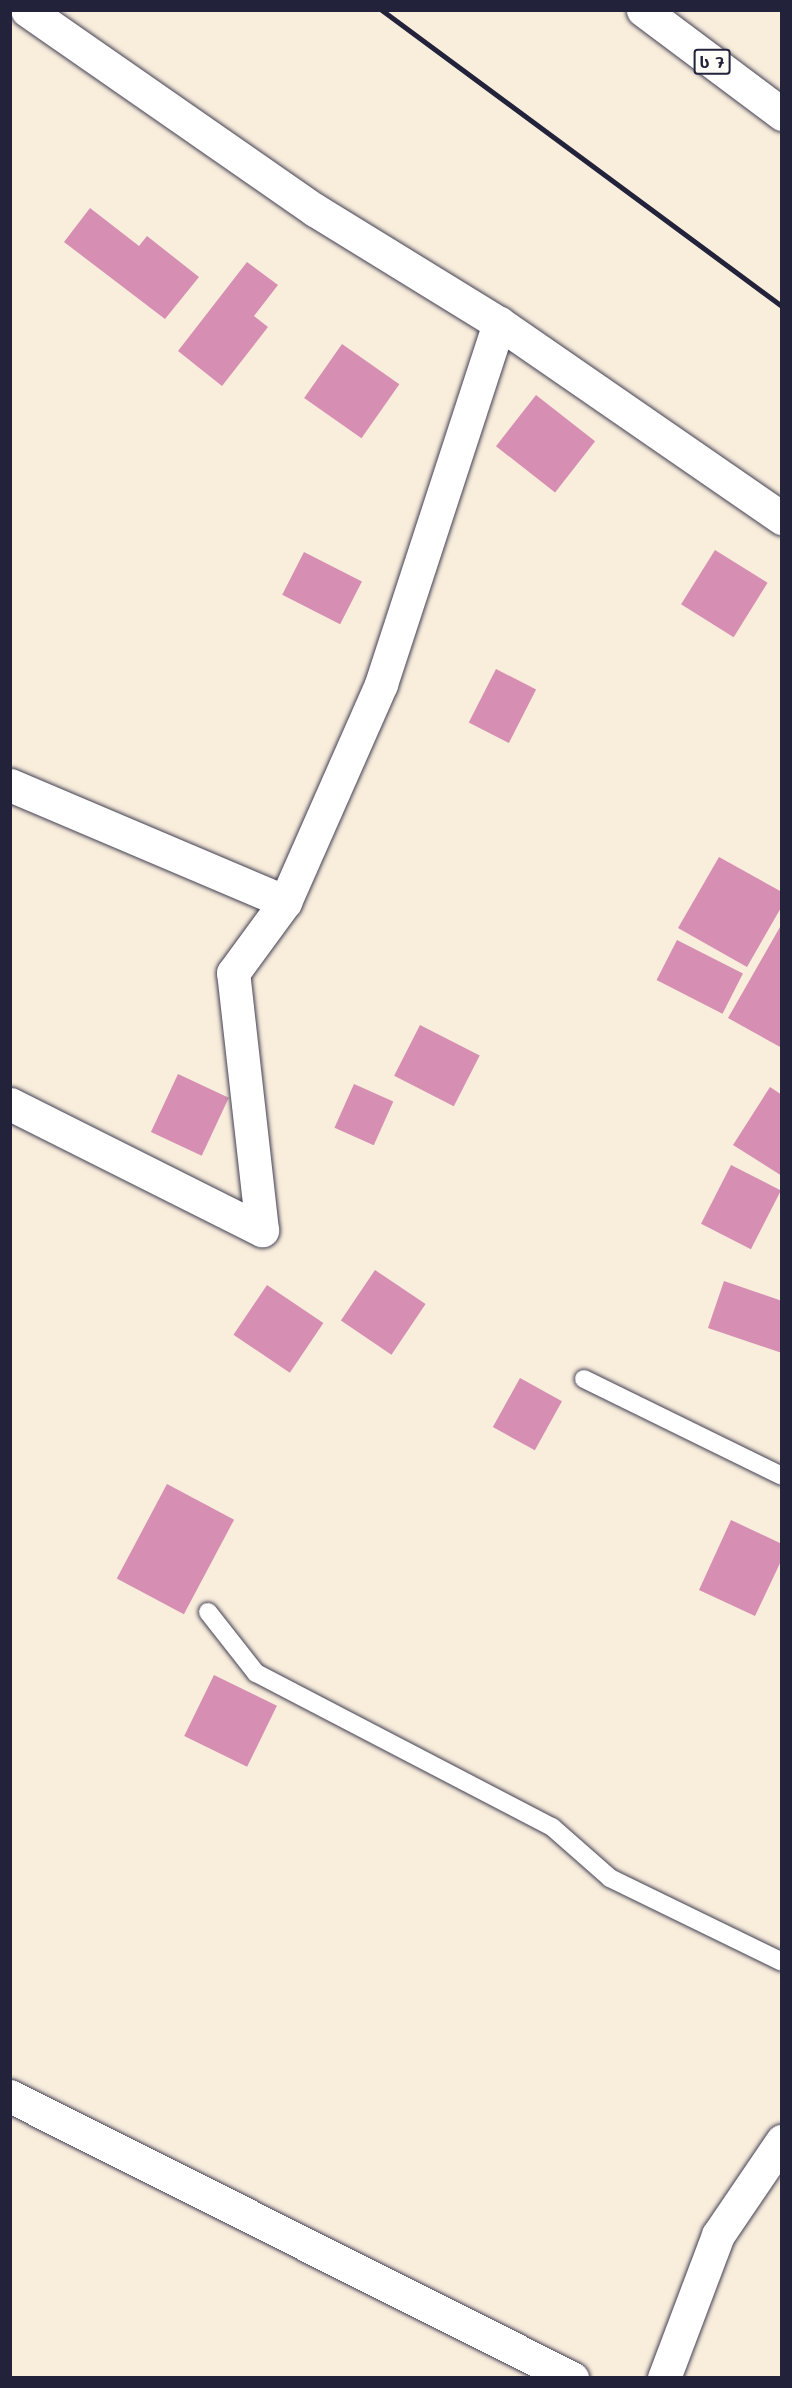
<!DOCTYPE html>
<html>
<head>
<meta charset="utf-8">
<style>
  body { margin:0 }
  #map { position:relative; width:792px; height:2388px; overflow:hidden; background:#f9eddc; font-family:Mali,"Noto Sans Georgian",sans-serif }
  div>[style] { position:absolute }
  .building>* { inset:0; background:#d68fb2; transform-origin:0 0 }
  .roads { filter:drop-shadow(0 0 2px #424053) drop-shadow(0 0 2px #424053) }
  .service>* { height:18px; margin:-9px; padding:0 9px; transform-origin:9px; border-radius:9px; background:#fff }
  .minor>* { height:33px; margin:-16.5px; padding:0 16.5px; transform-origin:16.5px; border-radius:16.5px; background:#fff }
  .trunk>* { height:33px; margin:-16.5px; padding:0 16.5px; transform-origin:16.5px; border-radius:16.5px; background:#fff }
  .rail>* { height:4.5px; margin:-2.25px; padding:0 2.25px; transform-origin:2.25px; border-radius:2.25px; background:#22223b }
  span { translate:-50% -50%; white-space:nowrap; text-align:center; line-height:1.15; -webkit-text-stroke:6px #fdfcf7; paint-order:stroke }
  .shield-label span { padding:2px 4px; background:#fdfcf7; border:2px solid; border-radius:4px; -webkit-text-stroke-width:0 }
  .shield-label { font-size:16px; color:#22223b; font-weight:700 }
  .frame { position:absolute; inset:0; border:12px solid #22223b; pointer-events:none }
</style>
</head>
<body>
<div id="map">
  <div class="building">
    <i style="clip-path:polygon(90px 208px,139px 246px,147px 236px,199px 277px,165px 319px,64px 242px)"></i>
    <i style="clip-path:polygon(247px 262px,278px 285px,254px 316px,268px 327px,222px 386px,178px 351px)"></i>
    <i style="left:342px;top:344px;width:70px;height:66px;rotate:35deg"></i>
    <i style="left:536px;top:395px;width:75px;height:65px;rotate:38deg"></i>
    <i style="left:715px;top:550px;width:62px;height:64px;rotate:32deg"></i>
    <i style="left:304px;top:552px;width:65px;height:48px;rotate:27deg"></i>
    <i style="left:496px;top:669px;width:45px;height:60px;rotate:27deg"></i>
    <i style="clip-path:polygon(719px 857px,782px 892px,782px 906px,747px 967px,678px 928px)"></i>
    <i style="clip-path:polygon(780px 927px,782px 928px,782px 1048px,728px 1018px)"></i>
    <i style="left:677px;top:940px;width:74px;height:45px;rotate:27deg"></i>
    <i style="left:420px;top:1025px;width:67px;height:57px;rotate:27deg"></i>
    <i style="left:178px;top:1074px;width:56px;height:64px;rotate:25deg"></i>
    <i style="left:354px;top:1084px;width:43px;height:48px;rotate:24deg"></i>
    <i style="clip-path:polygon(770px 1087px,782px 1095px,782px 1176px,733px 1145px)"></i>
    <i style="left:731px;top:1165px;width:56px;height:66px;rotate:27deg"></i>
    <i style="left:375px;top:1270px;width:61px;height:61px;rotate:34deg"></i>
    <i style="clip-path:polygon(724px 1281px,782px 1301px,782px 1353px,708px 1328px)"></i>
    <i style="left:267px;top:1285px;width:68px;height:60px;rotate:34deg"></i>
    <i style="left:520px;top:1378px;width:48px;height:56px;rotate:29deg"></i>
    <i style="left:167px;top:1484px;width:76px;height:107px;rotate:28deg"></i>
    <i style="clip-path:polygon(731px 1520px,782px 1544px,782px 1559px,755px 1616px,699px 1590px)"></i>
    <i style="left:214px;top:1675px;width:70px;height:68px;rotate:26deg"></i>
  </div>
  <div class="roads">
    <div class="service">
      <i style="left:584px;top:1379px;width:220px;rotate:26.1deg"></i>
      <i style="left:208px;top:1612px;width:78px;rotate:51.8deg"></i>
      <i style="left:256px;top:1673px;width:334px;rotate:27.5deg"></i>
      <i style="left:552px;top:1827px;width:77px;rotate:41.3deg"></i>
      <i style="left:610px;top:1878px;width:191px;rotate:26deg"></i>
    </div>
    <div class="minor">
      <i style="left:27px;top:10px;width:351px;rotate:34.8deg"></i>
      <i style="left:315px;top:210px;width:216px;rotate:31.6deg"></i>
      <i style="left:499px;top:323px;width:344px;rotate:34.6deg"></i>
      <i style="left:10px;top:785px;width:299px;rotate:23deg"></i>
      <i style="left:10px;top:1104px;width:282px;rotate:26.6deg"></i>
      <i style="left:262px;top:1230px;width:259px;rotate:-96.4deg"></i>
      <i style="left:233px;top:973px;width:88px;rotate:-53.8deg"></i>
      <i style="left:285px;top:902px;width:238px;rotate:-66.2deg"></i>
      <i style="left:381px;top:684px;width:380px;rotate:-71.9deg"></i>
      <i style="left:10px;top:2096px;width:629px;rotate:26.65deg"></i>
      <i style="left:664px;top:2378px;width:153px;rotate:-69.3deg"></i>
      <i style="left:718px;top:2235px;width:114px;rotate:-55.8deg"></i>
    </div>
    <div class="trunk">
      <i style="left:643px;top:10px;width:174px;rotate:36.8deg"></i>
    </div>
  </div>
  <div class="rail">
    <i style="left:382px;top:10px;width:498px;rotate:36.5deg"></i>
  </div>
  <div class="shield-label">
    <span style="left:712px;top:62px">ს 7</span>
  </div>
  <div class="frame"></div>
</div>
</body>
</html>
